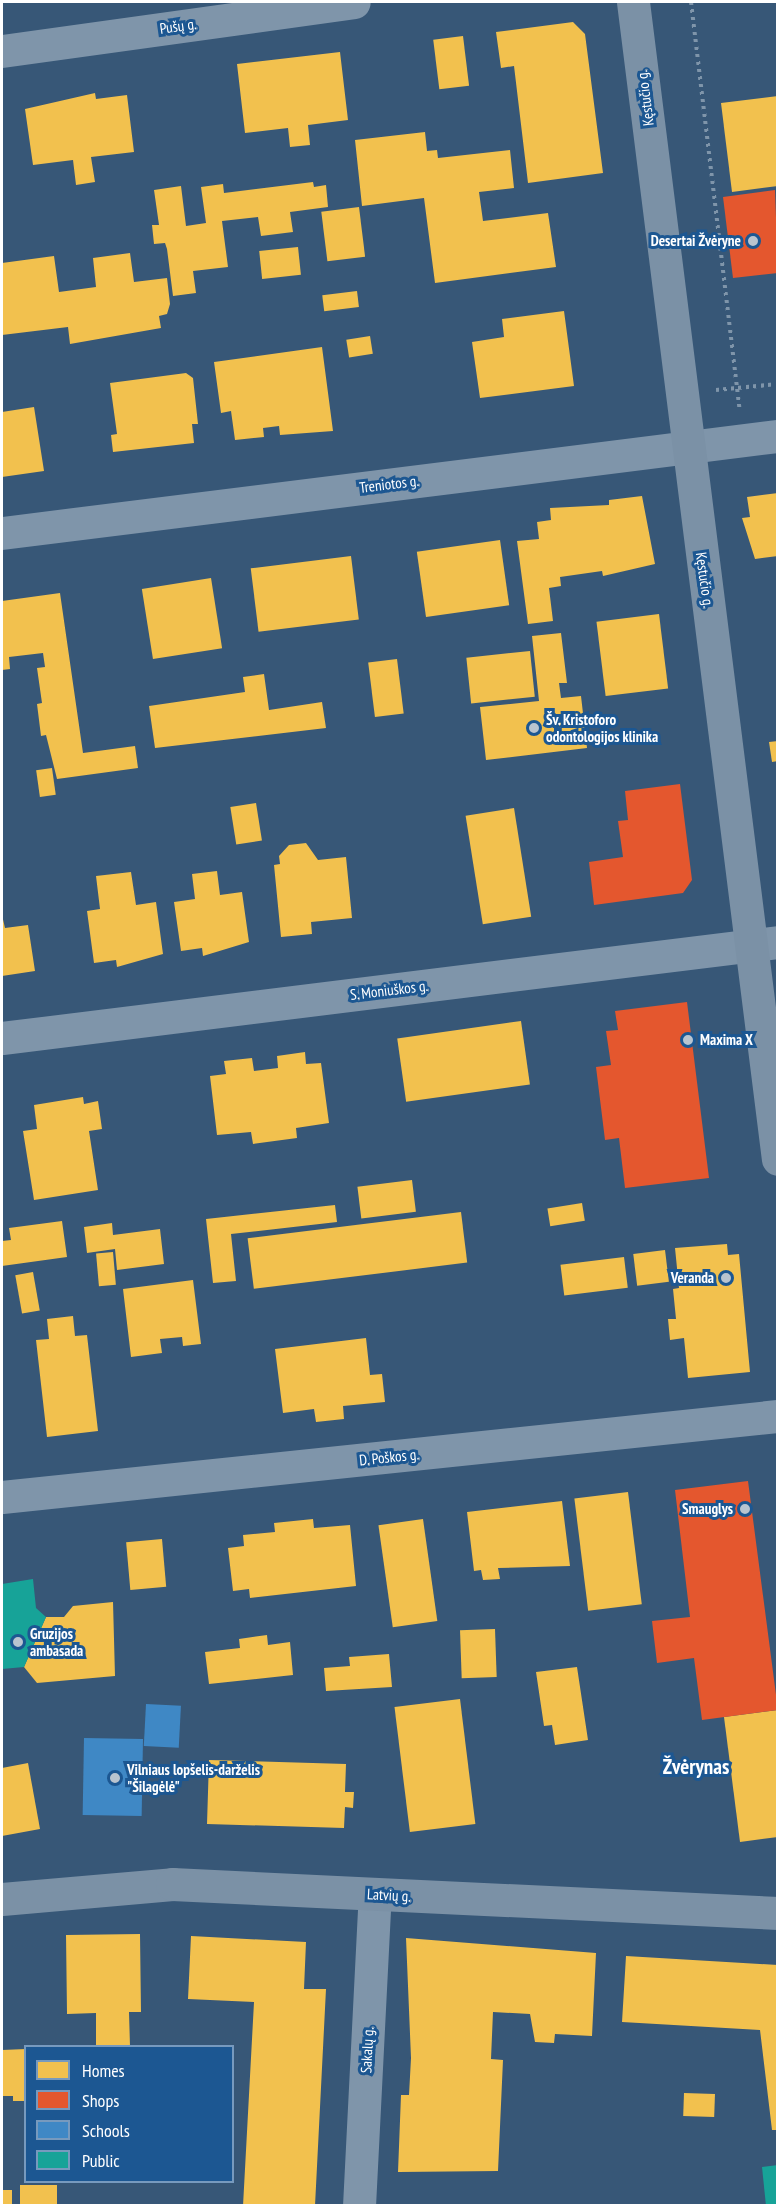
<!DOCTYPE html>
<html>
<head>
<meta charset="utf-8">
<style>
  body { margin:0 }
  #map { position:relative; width:779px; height:2207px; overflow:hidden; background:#375777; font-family:"PT Sans Narrow",sans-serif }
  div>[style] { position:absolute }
  .homes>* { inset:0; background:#f2c14e; transform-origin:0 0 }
  .shops>* { inset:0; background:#e4572e }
  .schools>* { inset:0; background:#3f88c5; transform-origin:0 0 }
  .public>* { inset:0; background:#17a398 }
  .path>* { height:4px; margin-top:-2px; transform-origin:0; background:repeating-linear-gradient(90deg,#7f95aa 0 3px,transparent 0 7.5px) }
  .street>* { height:33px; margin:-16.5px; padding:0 16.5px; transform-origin:16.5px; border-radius:16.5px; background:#7f95aa }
  .secondary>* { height:33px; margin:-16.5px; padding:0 16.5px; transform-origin:16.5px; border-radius:16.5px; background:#7b91a6 }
  .dots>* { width:16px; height:16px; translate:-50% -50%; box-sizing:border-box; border:3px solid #1c5792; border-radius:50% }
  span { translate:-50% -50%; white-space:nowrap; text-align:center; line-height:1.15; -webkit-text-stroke:6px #1c5792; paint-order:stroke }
  .street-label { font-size:15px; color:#fff }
  .poi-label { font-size:15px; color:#fff; font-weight:700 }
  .right { translate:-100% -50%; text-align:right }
  .left { translate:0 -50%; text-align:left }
  .district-label { font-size:21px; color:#fff; font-weight:700 }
  .frame { position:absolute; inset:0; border:3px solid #fff; pointer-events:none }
  .legend { position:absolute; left:24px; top:2045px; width:210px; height:138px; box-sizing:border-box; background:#1c5792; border:2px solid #779abe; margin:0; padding:8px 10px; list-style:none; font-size:18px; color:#fff }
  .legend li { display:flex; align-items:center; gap:12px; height:30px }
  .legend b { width:30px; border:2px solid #779abe }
</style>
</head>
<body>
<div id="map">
  <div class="homes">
    <i style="clip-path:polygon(573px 22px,585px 34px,603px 173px,528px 183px,514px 66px,501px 68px,496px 32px)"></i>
    <i style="left:463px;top:36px;width:50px;height:30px;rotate:83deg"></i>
    <i style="clip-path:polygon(340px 52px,348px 120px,308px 125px,310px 145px,290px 147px,288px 128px,245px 133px,237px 64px)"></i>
    <i style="clip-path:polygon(95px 93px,96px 99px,127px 95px,134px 152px,91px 157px,95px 182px,76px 185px,73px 160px,33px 165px,25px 109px)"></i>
    <i style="clip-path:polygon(778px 96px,778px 186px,732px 192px,721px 103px)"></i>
    <i style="clip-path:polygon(425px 132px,427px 151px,437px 150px,438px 158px,510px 150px,514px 188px,479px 192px,483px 221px,548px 213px,556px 267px,435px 283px,424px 198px,362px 206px,355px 140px)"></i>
    <i style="clip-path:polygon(313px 182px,314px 187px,326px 185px,328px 207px,290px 212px,293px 232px,261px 236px,258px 217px,222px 221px,228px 267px,193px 271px,196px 293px,173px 296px,167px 249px,165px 243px,154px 244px,152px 225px,159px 225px,154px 190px,181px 186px,186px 226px,206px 223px,201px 187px,223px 184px,224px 193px)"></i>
    <i style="left:359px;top:207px;width:50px;height:38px;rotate:83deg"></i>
    <i style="left:298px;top:247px;width:28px;height:39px;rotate:84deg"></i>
    <i style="clip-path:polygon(130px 253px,134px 282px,167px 278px,170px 304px,167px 314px,159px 316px,161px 328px,70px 344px,68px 327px,2px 335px,2px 263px,54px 256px,59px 292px,96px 287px,93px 258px)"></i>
    <i style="left:357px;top:291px;width:16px;height:35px;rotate:83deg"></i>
    <i style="clip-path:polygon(564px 311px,574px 386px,480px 398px,472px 342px,504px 337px,502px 319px)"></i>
    <i style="left:370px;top:336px;width:18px;height:24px;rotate:81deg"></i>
    <i style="clip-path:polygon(322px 347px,333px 431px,280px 435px,279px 426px,263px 428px,264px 437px,235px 440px,231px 411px,221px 413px,214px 362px)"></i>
    <i style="clip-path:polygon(186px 373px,193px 378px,198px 424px,192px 424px,194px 443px,113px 452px,111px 435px,117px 434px,110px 383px)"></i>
    <i style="clip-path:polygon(34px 407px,44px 471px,2px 477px,2px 412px)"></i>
    <i style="clip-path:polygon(778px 493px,778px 556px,755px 559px,742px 518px,750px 517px,747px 497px)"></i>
    <i style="clip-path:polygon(642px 496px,655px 564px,603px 576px,602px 571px,560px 577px,561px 586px,549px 588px,553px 621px,528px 624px,517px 541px,539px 539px,537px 522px,551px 520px,550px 508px,609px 505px,609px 500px)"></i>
    <i style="left:500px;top:540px;width:66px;height:84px;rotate:82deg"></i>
    <i style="left:351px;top:556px;width:64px;height:101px;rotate:83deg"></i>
    <i style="left:211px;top:578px;width:71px;height:70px;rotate:81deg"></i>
    <i style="clip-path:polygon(60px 593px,83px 753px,135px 746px,138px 768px,57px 779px,46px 735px,41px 736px,37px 704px,42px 703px,37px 668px,45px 667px,43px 653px,9px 657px,10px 669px,2px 670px,2px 601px)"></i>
    <i style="left:659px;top:614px;width:75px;height:63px;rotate:83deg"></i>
    <i style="clip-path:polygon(561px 633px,567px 683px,559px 683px,561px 698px,581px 696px,587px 748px,486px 760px,480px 707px,539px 701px,532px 636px)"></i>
    <i style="left:530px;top:651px;width:46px;height:64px;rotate:84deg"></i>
    <i style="left:397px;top:659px;width:55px;height:29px;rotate:83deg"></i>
    <i style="clip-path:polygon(264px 674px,269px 710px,322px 702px,326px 728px,155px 748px,149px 706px,245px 692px,243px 677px)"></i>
    <i style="clip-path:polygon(778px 741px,778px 761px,772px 762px,769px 742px)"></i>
    <i style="left:52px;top:768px;width:27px;height:16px;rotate:82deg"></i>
    <i style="left:256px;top:803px;width:38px;height:26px;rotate:81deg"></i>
    <i style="left:514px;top:808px;width:110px;height:49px;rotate:81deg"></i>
    <i style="clip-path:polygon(306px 843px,318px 860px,346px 857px,352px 918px,311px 922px,312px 934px,281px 937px,274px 865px,280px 864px,279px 856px,289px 845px)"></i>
    <i style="clip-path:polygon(217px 871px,220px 895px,242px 892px,249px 942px,203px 956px,202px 948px,181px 951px,174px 902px,195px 899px,192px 874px)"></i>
    <i style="clip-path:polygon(131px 872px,136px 905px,156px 902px,163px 954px,117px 967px,116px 960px,94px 963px,87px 911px,100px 909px,96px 876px)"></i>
    <i style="clip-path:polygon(2px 915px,5px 928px,28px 925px,35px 971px,2px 976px)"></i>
    <i style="left:521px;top:1021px;width:64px;height:125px;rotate:82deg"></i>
    <i style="clip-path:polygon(305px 1052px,306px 1064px,321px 1063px,329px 1123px,296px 1128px,297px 1138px,253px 1144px,251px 1132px,217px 1135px,210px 1076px,226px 1074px,224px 1061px,252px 1058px,254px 1071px,278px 1068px,277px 1056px)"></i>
    <i style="clip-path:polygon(83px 1097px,84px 1104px,98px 1101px,102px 1129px,89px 1131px,98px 1190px,34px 1200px,23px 1131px,37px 1129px,34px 1105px)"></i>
    <i style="left:412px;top:1180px;width:32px;height:55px;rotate:83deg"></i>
    <i style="left:582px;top:1203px;width:18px;height:35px;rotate:81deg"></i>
    <i style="clip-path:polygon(335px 1205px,337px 1222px,231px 1234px,236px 1281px,213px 1283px,206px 1219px)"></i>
    <i style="left:461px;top:1212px;width:51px;height:215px;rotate:83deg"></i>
    <i style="clip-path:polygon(62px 1221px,67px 1257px,2px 1266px,2px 1241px,11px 1240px,9px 1228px)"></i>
    <i style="clip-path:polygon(112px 1223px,113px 1235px,160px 1229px,164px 1264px,117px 1270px,115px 1249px,87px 1253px,84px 1227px)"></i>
    <i style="clip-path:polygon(727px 1244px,728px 1255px,739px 1254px,750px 1372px,688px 1378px,684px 1338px,670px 1340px,668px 1319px,676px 1319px,673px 1289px,679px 1288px,675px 1248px)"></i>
    <i style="left:665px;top:1250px;width:32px;height:32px;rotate:83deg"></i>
    <i style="left:113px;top:1252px;width:33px;height:17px;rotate:85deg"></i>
    <i style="left:624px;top:1257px;width:31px;height:64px;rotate:83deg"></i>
    <i style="left:33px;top:1272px;width:39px;height:18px;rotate:80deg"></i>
    <i style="clip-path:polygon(193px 1280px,201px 1344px,183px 1346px,182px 1337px,160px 1339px,162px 1353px,131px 1357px,123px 1289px)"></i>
    <i style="clip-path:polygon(73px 1316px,75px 1336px,87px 1335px,98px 1431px,47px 1437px,36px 1340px,49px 1339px,47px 1319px)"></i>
    <i style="clip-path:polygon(366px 1338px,370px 1375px,382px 1374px,385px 1402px,343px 1406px,344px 1419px,316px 1422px,314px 1409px,283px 1413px,275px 1349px)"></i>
    <i style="left:628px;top:1492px;width:113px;height:54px;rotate:83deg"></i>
    <i style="clip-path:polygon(562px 1501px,570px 1566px,498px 1568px,500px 1579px,483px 1580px,481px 1570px,474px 1571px,467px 1512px)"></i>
    <i style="clip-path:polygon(313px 1519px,314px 1528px,350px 1525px,356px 1586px,250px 1598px,249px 1589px,233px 1591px,228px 1548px,244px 1546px,243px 1535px,275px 1532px,274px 1523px)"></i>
    <i style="left:423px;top:1519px;width:103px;height:45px;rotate:82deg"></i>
    <i style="left:162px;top:1539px;width:48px;height:36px;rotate:85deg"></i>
    <i style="clip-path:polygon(113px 1602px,115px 1676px,37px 1683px,24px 1667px,46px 1617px,64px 1617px,73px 1606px)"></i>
    <i style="left:495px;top:1629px;width:48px;height:35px;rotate:88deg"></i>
    <i style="clip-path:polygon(267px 1635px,268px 1645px,290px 1642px,293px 1675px,209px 1684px,205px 1652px,240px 1648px,239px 1639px)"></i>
    <i style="clip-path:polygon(389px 1654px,392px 1687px,326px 1691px,324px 1668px,350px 1666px,349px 1657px)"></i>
    <i style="clip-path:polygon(577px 1667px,588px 1740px,555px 1745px,552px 1725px,544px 1726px,536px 1672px)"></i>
    <i style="left:460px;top:1699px;width:126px;height:66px;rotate:83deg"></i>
    <i style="clip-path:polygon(778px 1710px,778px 1837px,740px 1842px,724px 1717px)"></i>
    <i style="clip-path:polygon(209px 1760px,346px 1764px,345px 1792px,354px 1792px,353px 1808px,345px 1807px,344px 1828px,207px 1824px)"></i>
    <i style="clip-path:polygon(28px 1763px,40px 1829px,2px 1836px,2px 1768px)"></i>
    <i style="clip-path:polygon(140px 1934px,141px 2012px,129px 2012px,130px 2046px,96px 2046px,96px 2013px,67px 2014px,66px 1935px)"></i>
    <i style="clip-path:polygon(191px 1936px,306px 1942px,304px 1989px,326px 1989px,315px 2206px,243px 2206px,254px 2002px,188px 1999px)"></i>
    <i style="clip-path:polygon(406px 1938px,596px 1953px,592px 2036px,555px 2034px,554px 2043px,535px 2042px,530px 2014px,493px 2012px,491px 2059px,503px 2060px,498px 2171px,398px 2172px,401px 2095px,409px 2095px,411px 2058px)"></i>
    <i style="clip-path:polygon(626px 1956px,778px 1965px,778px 2130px,772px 2130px,760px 2030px,622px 2022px)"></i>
    <i style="clip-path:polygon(26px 2049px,26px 2101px,13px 2101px,13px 2096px,2px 2096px,2px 2050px)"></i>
    <i style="left:684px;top:2093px;width:31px;height:23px;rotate:2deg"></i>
    <i style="left:57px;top:2185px;width:21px;height:37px;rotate:90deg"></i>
    <i style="left:2px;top:2190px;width:10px;height:16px"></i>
  </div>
  <div class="shops">
    <i style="clip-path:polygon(775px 190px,778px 273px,733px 278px,723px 197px)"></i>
    <i style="clip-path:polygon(680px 784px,692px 880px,683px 893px,594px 905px,589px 862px,623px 857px,618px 821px,628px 820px,625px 791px)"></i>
    <i style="clip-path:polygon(687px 1002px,709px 1178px,625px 1188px,619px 1138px,605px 1140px,596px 1067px,611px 1065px,606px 1031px,618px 1030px,615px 1011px)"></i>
    <i style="clip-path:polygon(748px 1481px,778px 1710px,702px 1720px,694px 1658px,657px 1663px,652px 1621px,690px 1617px,675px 1490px)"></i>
  </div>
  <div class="schools">
    <i style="left:146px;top:1704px;width:35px;height:42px;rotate:3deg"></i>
    <i style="left:84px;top:1738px;width:59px;height:77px;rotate:1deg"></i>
  </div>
  <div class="public">
    <i style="clip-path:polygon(33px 1579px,36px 1608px,46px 1617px,24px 1667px,2px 1669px,2px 1584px)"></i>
    <i style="clip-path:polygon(778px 2165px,778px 2206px,766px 2206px,762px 2167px)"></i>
  </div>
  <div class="path">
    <i style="left:691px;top:2px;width:408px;rotate:83.2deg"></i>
    <i style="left:716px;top:390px;width:62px;rotate:-5.5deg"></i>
  </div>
  <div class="street">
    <i style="left:2px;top:51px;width:355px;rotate:-7.9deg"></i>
    <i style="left:2px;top:533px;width:782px;rotate:-7.13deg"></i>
    <i style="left:2px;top:1038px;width:782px;rotate:-7.05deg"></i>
    <i style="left:2px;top:1497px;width:780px;rotate:-5.96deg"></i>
    <i style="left:359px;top:2206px;width:312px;rotate:-87.1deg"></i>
  </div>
  <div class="secondary">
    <i style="left:633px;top:2px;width:1166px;rotate:82.86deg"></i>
    <i style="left:2px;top:1899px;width:171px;rotate:-5deg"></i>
    <i style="left:172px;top:1884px;width:607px;rotate:2.74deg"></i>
  </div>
  <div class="dots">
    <i style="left:753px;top:241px;background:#b9c4cf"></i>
    <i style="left:534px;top:728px;background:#b9c4cf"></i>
    <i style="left:688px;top:1040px;background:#b9c4cf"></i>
    <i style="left:726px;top:1278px;background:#b9c4cf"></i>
    <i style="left:745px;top:1509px;background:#b9c4cf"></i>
    <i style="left:18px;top:1642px;background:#b9c4cf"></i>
    <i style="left:115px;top:1778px;background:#b9c4cf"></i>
  </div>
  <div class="street-label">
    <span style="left:178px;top:26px;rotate:-8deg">Pušų g.</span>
    <span style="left:645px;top:98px;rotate:-97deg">Kęstučio g.</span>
    <span style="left:389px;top:484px;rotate:-7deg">Treniotos g.</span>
    <span style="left:705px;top:580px;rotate:82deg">Kęstučio g.</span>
    <span style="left:389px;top:990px;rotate:-7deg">S. Moniuškos g.</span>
    <span style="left:389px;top:1457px;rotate:-6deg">D. Poškos g.</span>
    <span style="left:389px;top:1895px;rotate:3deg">Latvių g.</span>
    <span style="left:367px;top:2050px;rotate:-87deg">Sakalų g.</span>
  </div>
  <div class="poi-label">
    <span class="right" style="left:741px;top:241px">Desertai Žvėryne</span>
    <span class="left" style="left:546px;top:728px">Šv. Kristoforo<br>odontologijos klinika</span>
    <span class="left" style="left:700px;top:1040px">Maxima X</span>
    <span class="right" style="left:714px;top:1278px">Veranda</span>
    <span class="right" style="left:733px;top:1509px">Smauglys</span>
    <span class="left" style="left:30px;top:1642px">Gruzijos<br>ambasada</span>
    <span class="left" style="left:127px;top:1778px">Vilniaus lopšelis-darželis<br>"Šilagėlė"</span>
  </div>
  <div class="district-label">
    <span style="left:696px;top:1767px">Žvėrynas</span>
  </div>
  <div class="frame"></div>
  <ul class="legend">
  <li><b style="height:16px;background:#f2c14e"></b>Homes</li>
  <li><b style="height:16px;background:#e4572e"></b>Shops</li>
  <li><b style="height:16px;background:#3f88c5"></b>Schools</li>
  <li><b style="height:16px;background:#17a398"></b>Public</li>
  </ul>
</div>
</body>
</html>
